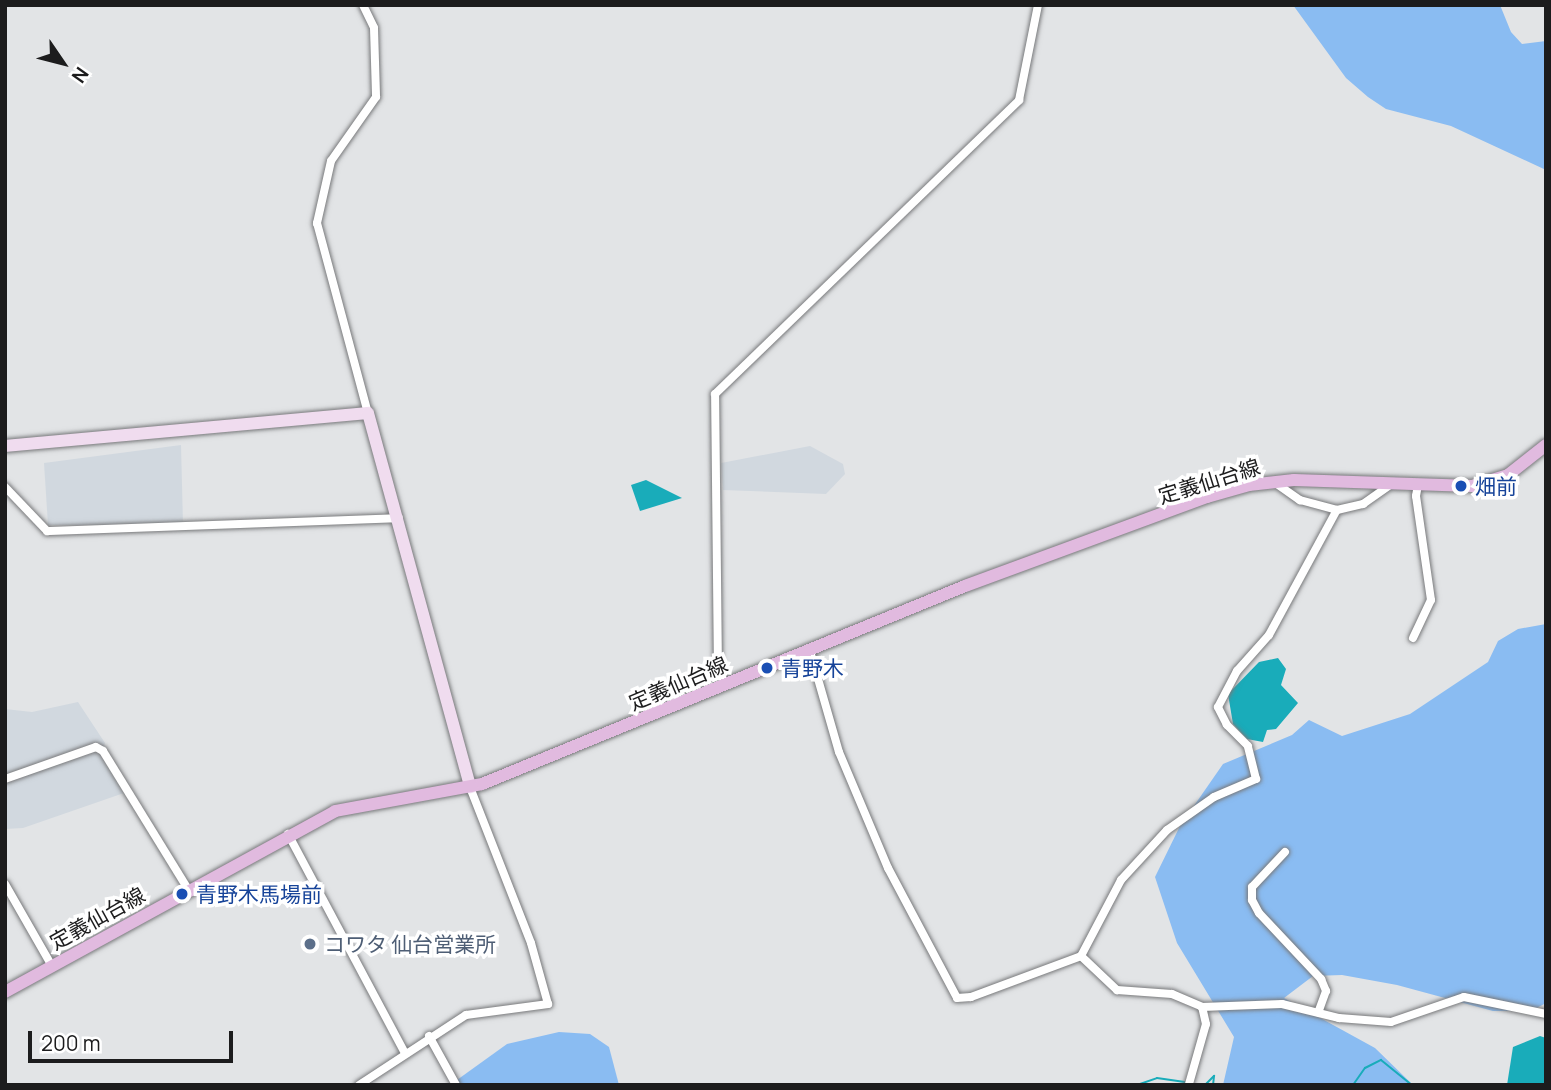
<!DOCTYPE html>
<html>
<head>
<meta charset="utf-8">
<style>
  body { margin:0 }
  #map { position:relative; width:1551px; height:1090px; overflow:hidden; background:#e2e4e6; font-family:Manrope,"Noto Sans JP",sans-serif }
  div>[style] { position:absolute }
  .built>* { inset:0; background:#d1d8df }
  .green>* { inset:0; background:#8abcf2 }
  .water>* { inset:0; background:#19acba }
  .stream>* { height:2px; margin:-1px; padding:0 1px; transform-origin:1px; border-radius:1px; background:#19acba }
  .roads { filter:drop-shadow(0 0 2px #78797b) drop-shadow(0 0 2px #78797b) }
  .street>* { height:8px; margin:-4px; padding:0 4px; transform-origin:4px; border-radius:4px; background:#fff }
  .secondary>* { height:12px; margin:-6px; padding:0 6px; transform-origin:6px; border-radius:6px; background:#f0dcef }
  .primary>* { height:12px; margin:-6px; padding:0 6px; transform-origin:6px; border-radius:6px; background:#e1badf }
  .dots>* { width:19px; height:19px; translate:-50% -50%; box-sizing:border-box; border:4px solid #fff; border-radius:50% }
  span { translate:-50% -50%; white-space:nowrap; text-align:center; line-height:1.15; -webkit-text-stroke:7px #fff; paint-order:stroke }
  .street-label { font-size:21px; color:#1c1c1d }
  .transit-label { font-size:21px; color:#164399 }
  .left { translate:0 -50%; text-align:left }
  .service-label { font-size:21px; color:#4e5e75 }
  .frame { position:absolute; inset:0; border:7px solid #1c1c1d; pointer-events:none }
  .north { position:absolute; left:28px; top:28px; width:70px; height:70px; -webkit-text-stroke:5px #fff; paint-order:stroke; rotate:125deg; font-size:19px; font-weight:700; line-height:28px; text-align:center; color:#1c1c1d }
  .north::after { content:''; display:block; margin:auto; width:24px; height:32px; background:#1c1c1d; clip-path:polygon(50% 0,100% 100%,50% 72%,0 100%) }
  .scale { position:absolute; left:28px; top:1031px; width:205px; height:32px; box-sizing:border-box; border:4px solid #1c1c1d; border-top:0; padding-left:9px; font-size:21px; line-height:24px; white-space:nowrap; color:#1c1c1d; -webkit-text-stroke:5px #fff; paint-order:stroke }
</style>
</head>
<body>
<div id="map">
  <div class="built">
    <i style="clip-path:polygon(181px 445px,183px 525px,48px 525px,44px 463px)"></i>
    <i style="clip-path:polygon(810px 446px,843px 464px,845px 474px,826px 494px,723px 490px,721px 463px)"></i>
    <i style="clip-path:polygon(78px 702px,105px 743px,101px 756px,124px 793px,23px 828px,5px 829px,5px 709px,32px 712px)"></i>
  </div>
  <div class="green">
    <i style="clip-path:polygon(1293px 5px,1500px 5px,1511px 32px,1522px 44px,1546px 41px,1546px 170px,1451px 126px,1386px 109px,1368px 97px,1346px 78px)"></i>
    <i style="clip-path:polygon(1546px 624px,1546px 1003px,1531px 1011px,1493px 1011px,1397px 985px,1342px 975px,1313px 976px,1284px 998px,1375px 1048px,1413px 1085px,1223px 1085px,1234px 1037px,1177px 943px,1155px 877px,1180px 826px,1223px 764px,1292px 735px,1309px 720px,1342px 736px,1410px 714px,1488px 662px,1498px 641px,1518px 629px)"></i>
    <i style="clip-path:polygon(559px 1032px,590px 1034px,609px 1047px,619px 1085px,450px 1085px,507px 1044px)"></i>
  </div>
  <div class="water">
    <i style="clip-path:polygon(646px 480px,682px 498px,640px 511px,631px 485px)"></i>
    <i style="clip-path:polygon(1278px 658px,1286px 669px,1281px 685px,1298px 703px,1276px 729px,1267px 730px,1263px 742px,1247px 739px,1233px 724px,1228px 694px,1259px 662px)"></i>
    <i style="clip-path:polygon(1540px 1036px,1546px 1038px,1546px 1085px,1507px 1085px,1513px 1047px)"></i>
  </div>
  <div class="stream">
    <i style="left:1082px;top:1085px;width:7px"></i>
    <i style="left:1137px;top:1085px;width:21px;rotate:-19deg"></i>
    <i style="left:1157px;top:1078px;width:28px;rotate:8deg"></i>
    <i style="left:1205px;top:1085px;width:13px;rotate:-45deg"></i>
    <i style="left:1214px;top:1076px;width:9px;rotate:96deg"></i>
    <i style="left:1353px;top:1085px;width:21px;rotate:-55deg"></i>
    <i style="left:1365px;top:1068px;width:18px;rotate:-27deg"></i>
    <i style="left:1381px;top:1060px;width:40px;rotate:39deg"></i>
  </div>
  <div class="roads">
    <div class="street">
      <i style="left:363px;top:5px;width:25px;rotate:64deg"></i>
      <i style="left:374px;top:28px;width:69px;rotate:88.3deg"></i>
      <i style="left:376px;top:97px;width:78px;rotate:125.1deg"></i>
      <i style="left:331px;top:161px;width:64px;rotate:102.7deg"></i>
      <i style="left:317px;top:223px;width:197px;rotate:75deg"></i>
      <i style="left:1274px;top:482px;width:32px;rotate:35deg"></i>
      <i style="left:1300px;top:500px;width:38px;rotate:15deg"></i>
      <i style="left:1337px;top:510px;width:27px;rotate:-13deg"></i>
      <i style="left:1363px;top:504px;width:33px;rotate:-35deg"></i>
      <i style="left:5px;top:487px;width:61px;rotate:46.3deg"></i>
      <i style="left:47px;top:531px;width:352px;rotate:-2.1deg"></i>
      <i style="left:1413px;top:638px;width:42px;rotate:-64.7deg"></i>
      <i style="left:1431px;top:600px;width:105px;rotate:-98.2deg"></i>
      <i style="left:1416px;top:496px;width:11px;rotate:-80deg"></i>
      <i style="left:810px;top:651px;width:105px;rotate:74deg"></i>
      <i style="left:839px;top:752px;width:126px;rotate:67.1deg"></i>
      <i style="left:888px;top:868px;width:147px;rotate:62deg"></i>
      <i style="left:957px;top:998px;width:14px;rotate:-4deg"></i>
      <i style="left:971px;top:997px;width:117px;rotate:-20.4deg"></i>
      <i style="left:1081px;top:956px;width:86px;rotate:-62.2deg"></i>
      <i style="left:1121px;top:880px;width:68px;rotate:-47.4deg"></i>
      <i style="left:1167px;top:830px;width:57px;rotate:-35.1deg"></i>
      <i style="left:1214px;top:797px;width:46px;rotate:-23.2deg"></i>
      <i style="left:1256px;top:779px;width:34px;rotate:-104deg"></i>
      <i style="left:1248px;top:746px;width:30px;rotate:-135deg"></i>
      <i style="left:1227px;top:725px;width:20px;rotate:-117deg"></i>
      <i style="left:1218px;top:707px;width:41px;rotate:-62.2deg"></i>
      <i style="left:1237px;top:671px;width:48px;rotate:-48.4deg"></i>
      <i style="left:1269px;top:635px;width:142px;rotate:-61.5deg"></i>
      <i style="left:726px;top:683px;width:14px;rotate:-126deg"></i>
      <i style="left:718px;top:672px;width:278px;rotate:-90.6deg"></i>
      <i style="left:715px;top:394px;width:423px;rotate:-44deg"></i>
      <i style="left:1019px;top:100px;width:97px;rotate:-78.7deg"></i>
      <i style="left:5px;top:779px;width:96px;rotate:-19.4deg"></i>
      <i style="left:96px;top:747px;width:8px;rotate:30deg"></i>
      <i style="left:103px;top:751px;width:162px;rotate:58.4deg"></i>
      <i style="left:288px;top:834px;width:248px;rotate:61.9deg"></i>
      <i style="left:1285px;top:852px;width:48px;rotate:133.3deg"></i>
      <i style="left:1252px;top:887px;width:13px;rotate:90deg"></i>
      <i style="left:1252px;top:900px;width:15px;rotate:62deg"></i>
      <i style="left:1259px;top:913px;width:91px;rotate:46.8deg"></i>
      <i style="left:1321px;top:979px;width:13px;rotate:67deg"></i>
      <i style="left:1326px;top:991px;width:23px;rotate:110deg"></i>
      <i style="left:5px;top:884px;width:95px;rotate:60.2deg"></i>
      <i style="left:1081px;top:956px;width:50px;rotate:43.4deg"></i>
      <i style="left:1117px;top:990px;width:55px;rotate:4.2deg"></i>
      <i style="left:1172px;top:994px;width:33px;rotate:23deg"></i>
      <i style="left:1202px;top:1007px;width:80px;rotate:-2.1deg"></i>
      <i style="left:1282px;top:1004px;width:59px;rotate:13.8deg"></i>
      <i style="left:1339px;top:1018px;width:52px;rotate:4.4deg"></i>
      <i style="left:1391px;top:1022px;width:77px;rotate:-18.9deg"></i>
      <i style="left:1464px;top:997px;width:84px;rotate:11.7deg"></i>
      <i style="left:429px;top:1036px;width:56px;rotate:61.1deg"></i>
      <i style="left:1189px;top:1084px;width:62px;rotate:-74.2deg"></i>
      <i style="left:1206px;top:1024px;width:17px;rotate:-103deg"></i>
      <i style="left:359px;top:1085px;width:128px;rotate:-33.2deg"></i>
      <i style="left:466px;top:1015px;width:83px;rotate:-7.6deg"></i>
      <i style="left:548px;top:1004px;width:63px;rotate:-105.6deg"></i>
      <i style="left:531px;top:943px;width:168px;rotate:-111.4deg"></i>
    </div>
    <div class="secondary">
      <i style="left:5px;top:446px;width:364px;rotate:-5.2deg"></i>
      <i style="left:368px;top:413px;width:388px;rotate:74.7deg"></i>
    </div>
    <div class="primary">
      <i style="left:5px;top:992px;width:376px;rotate:-28.7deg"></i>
      <i style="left:335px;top:811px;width:149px;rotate:-10.4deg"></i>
      <i style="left:482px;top:784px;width:522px;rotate:-22.29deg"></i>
      <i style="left:965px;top:586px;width:258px;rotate:-20.2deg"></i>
      <i style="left:1207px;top:497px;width:44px;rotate:-15.9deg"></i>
      <i style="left:1249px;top:485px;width:45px;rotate:-6.3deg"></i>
      <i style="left:1294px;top:480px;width:178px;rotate:1.9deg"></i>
      <i style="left:1472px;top:486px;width:38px;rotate:-17deg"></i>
      <i style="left:1508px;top:475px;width:48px;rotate:-38.3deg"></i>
    </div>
  </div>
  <div class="dots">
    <i style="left:1461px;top:486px;background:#1a4fb4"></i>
    <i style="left:767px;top:668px;background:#1a4fb4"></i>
    <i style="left:182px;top:894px;background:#1a4fb4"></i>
    <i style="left:310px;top:944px;background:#5c6f8a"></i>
  </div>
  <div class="street-label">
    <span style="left:1209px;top:481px;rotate:-17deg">定義仙台線</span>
    <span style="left:678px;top:683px;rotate:-23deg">定義仙台線</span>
    <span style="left:97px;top:918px;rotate:-29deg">定義仙台線</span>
  </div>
  <div class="transit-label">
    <span class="left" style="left:1475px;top:486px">畑前</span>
    <span class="left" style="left:781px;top:668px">青野木</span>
    <span class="left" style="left:196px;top:894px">青野木馬場前</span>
  </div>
  <div class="service-label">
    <span class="left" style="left:324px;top:944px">コワタ 仙台営業所</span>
  </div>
  <div class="frame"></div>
  <div class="north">N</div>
  <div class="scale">200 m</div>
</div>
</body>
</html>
